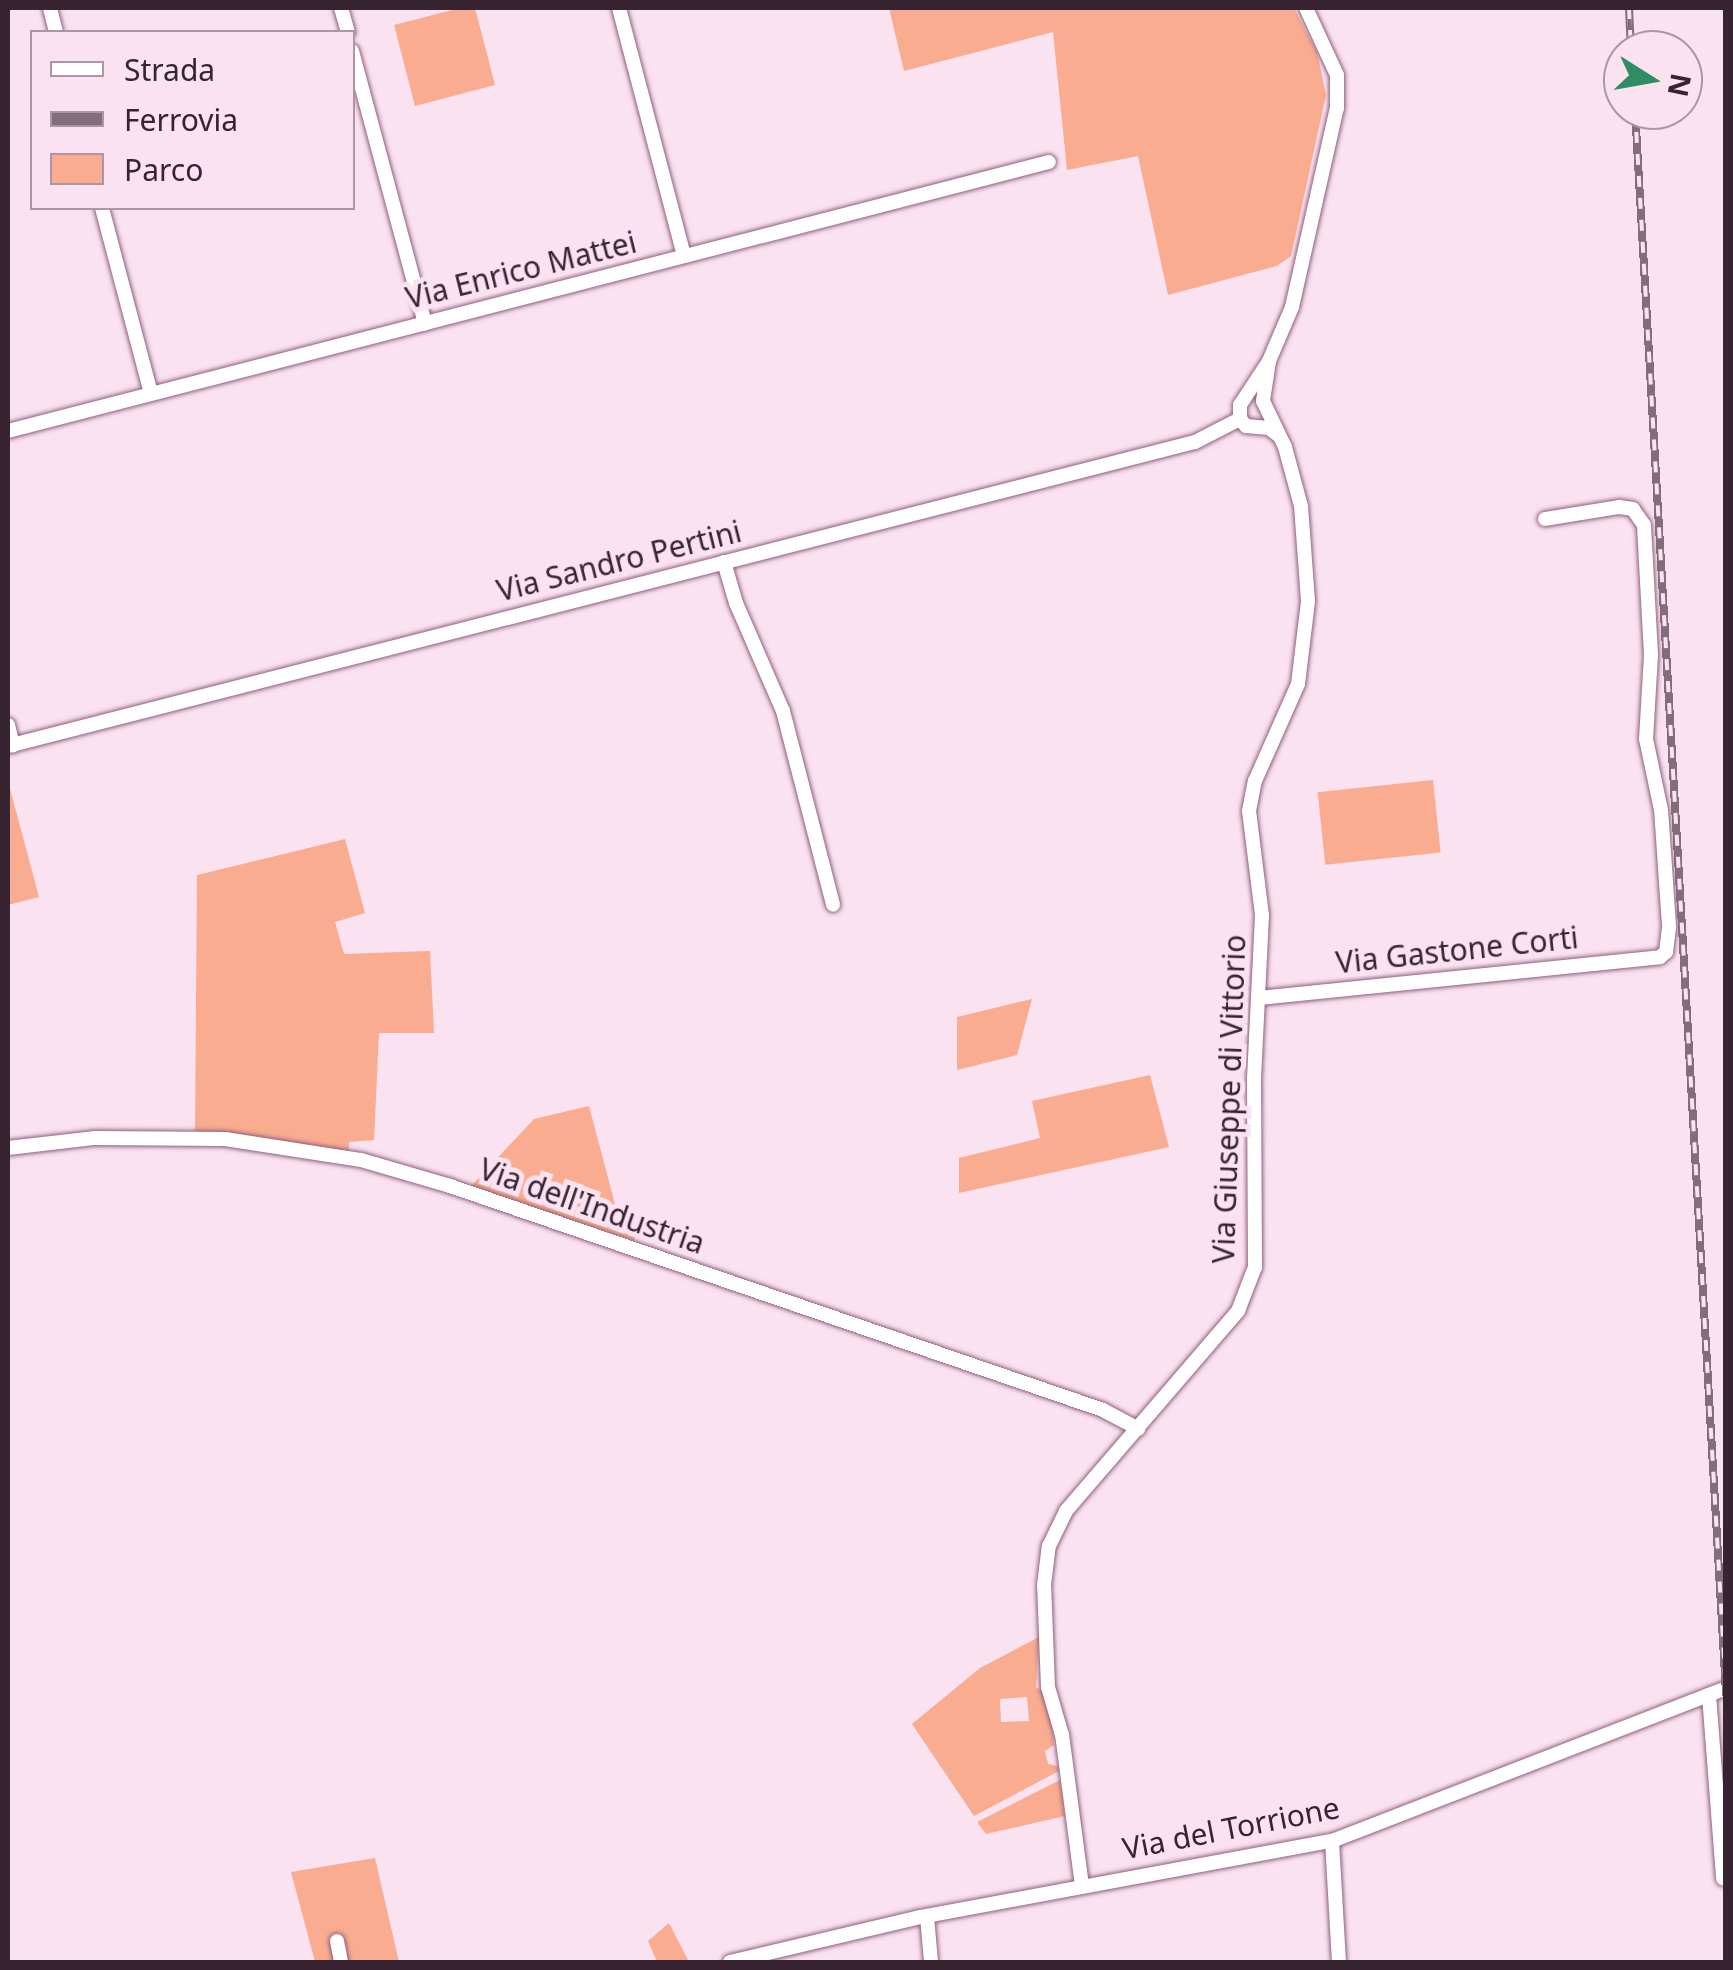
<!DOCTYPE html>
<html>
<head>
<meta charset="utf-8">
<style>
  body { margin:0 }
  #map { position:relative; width:1733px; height:1970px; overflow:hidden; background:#fae2f0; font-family:"Noto Sans",sans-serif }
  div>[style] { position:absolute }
  .green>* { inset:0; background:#f9ac8f; transform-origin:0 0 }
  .roads { filter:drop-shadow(0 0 2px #905e7d) drop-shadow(0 0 2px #905e7d) }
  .street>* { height:14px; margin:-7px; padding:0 7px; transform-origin:7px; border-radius:7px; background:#fff }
  .rail>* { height:8px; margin-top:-4px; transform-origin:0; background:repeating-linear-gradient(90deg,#fae2f0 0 11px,#836d7a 0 22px); box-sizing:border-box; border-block:2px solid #836d7a }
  span { translate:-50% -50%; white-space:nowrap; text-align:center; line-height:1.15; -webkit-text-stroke:10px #fae2f0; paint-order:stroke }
  .street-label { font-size:30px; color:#382330 }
  .frame { position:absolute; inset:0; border:10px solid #382330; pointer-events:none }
  .legend { position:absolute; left:30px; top:30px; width:325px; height:180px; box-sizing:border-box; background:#fae2f0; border:2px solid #ac96a3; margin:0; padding:12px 18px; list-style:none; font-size:30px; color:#382330 }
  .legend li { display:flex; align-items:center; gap:20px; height:50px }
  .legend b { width:50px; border:2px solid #ac96a3 }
  .north { position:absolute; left:1603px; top:30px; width:100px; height:100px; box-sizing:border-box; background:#fae2f0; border:2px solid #ac96a3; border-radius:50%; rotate:101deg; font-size:28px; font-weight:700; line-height:40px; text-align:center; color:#382330 }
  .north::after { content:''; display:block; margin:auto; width:35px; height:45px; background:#2e8d65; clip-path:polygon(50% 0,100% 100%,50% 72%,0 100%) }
</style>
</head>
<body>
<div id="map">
  <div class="green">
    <i style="clip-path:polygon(460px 8px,475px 8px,495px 85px,415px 106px,394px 25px)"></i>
    <i style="clip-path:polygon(889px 8px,1294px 8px,1317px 52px,1326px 95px,1291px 256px,1277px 266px,1168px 295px,1138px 156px,1067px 170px,1053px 32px,904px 71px)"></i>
    <i style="left:1433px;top:780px;width:73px;height:116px;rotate:84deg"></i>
    <i style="clip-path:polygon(8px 781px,39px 897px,8px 905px)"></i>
    <i style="clip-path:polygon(345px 839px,365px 913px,335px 922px,344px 954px,430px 951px,434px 1033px,379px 1033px,374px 1140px,349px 1142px,349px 1151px,195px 1131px,197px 875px)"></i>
    <i style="clip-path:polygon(1032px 999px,1017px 1055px,957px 1070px,957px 1017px)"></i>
    <i style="clip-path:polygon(1150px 1075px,1169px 1147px,959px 1193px,959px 1158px,1040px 1138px,1032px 1101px)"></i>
    <i style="clip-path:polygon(589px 1106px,616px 1208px,643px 1213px,634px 1241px,471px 1186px,534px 1119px)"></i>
    <i style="clip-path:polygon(evenodd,1039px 1637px,1036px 1688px,1041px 1689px,1052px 1724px,1054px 1745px,1045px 1751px,1048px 1764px,1058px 1766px,1059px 1771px,974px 1816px,912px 1724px,980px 1668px,1039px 1637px,1027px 1697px,1029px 1721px,1001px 1722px,1000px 1699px,1027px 1697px)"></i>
    <i style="clip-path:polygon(1060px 1780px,1065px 1816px,986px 1834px,977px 1822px)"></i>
    <i style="clip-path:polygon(375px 1858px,399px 1962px,315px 1962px,291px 1872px)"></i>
    <i style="clip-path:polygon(669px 1923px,689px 1962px,657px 1962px,648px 1941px)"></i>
  </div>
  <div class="roads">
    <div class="street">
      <i style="left:50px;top:8px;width:25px;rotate:76deg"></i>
      <i style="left:341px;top:8px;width:25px;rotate:74deg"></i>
      <i style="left:619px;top:8px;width:256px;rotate:75.3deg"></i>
      <i style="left:352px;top:51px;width:282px;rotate:75deg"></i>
      <i style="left:102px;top:208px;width:192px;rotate:75.2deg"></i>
      <i style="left:1240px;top:419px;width:14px;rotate:-90deg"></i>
      <i style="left:1240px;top:405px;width:53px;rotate:-56.6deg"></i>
      <i style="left:1269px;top:361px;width:59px;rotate:-66.9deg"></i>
      <i style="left:1292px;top:307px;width:204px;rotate:-77.3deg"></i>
      <i style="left:1337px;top:108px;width:33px;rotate:-90deg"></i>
      <i style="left:1337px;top:75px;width:74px;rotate:-114.8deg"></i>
      <i style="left:1240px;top:419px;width:9px;rotate:49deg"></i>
      <i style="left:1246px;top:426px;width:23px;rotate:5deg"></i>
      <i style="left:1269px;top:428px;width:11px;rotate:38deg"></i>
      <i style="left:8px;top:431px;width:1075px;rotate:-14.49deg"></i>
      <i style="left:724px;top:562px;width:43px;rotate:73.7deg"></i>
      <i style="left:736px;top:603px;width:118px;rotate:66.5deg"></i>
      <i style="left:783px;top:711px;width:200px;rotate:75.5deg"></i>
      <i style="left:8px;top:725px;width:21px;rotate:76deg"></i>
      <i style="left:8px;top:746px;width:1225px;rotate:-14.37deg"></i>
      <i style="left:1195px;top:442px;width:51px;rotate:-27.1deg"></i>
      <i style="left:1259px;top:998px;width:403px;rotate:-5.8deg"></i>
      <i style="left:1660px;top:957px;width:8px;rotate:-40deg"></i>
      <i style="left:1666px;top:952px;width:26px;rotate:-83deg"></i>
      <i style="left:1669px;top:926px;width:116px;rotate:-93.9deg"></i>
      <i style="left:1661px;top:810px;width:73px;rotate:-101.9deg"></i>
      <i style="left:1646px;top:739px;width:84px;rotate:-86.6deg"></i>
      <i style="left:1651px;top:655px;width:130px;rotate:-93.1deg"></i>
      <i style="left:1644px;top:525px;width:19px;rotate:-125deg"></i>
      <i style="left:1633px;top:509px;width:14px;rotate:-172deg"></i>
      <i style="left:1619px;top:507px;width:75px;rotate:170.8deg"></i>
      <i style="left:8px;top:1148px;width:88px;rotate:-6.6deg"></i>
      <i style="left:95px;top:1138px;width:130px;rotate:0.4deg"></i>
      <i style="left:225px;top:1139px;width:138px;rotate:8.8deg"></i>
      <i style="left:361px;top:1160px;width:93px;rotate:16.3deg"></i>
      <i style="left:450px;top:1186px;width:690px;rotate:18.93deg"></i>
      <i style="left:1103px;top:1410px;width:40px;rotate:28deg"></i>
      <i style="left:1709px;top:1695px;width:184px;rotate:85.6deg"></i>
      <i style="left:1332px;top:1841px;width:121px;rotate:86.7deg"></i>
      <i style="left:1082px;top:1886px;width:152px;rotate:-97.5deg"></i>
      <i style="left:1062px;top:1735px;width:50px;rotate:-106.3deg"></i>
      <i style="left:1048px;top:1687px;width:102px;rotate:-92.2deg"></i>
      <i style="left:1044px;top:1585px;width:39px;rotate:-83deg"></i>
      <i style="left:1049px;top:1546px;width:39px;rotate:-64deg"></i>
      <i style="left:1066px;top:1511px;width:264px;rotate:-49.3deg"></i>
      <i style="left:1238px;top:1311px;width:47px;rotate:-68.9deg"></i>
      <i style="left:1255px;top:1267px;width:188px;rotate:-90.3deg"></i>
      <i style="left:1254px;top:1079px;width:164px;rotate:-87.2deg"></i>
      <i style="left:1262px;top:915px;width:105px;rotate:-97.1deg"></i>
      <i style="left:1249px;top:811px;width:31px;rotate:-79deg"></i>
      <i style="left:1255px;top:781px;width:106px;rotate:-66.1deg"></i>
      <i style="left:1298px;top:684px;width:84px;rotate:-83.1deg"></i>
      <i style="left:1308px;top:601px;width:95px;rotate:-94.2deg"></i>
      <i style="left:1301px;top:506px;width:61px;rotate:-105.2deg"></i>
      <i style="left:1285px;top:447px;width:51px;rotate:-115.6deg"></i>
      <i style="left:1263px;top:401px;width:40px;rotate:-81.5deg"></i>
      <i style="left:927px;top:1916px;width:46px;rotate:85deg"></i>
      <i style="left:337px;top:1941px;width:21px;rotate:79deg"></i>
      <i style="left:730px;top:1962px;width:195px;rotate:-13.3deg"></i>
      <i style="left:920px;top:1917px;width:419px;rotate:-10.5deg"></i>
      <i style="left:1332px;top:1841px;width:423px;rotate:-21.2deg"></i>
    </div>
  </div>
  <div class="rail">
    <i style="left:1629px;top:8px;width:42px;rotate:87.3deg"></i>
    <i style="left:1635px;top:110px;width:1588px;rotate:86.71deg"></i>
  </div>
  <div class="street-label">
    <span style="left:521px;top:270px;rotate:-14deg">Via Enrico Mattei</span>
    <span style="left:619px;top:561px;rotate:-14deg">Via Sandro Pertini</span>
    <span style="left:1457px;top:950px;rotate:-6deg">Via Gastone Corti</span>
    <span style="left:1229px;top:1099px;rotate:-88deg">Via Giuseppe di Vittorio</span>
    <span style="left:592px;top:1206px;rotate:19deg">Via dell'Industria</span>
    <span style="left:1231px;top:1828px;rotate:-11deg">Via del Torrione</span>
  </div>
  <div class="frame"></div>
  <ul class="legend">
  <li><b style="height:12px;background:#fff"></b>Strada</li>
  <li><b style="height:12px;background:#836d7a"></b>Ferrovia</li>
  <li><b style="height:28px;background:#f9ac8f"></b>Parco</li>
  </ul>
  <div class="north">N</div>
</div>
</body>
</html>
